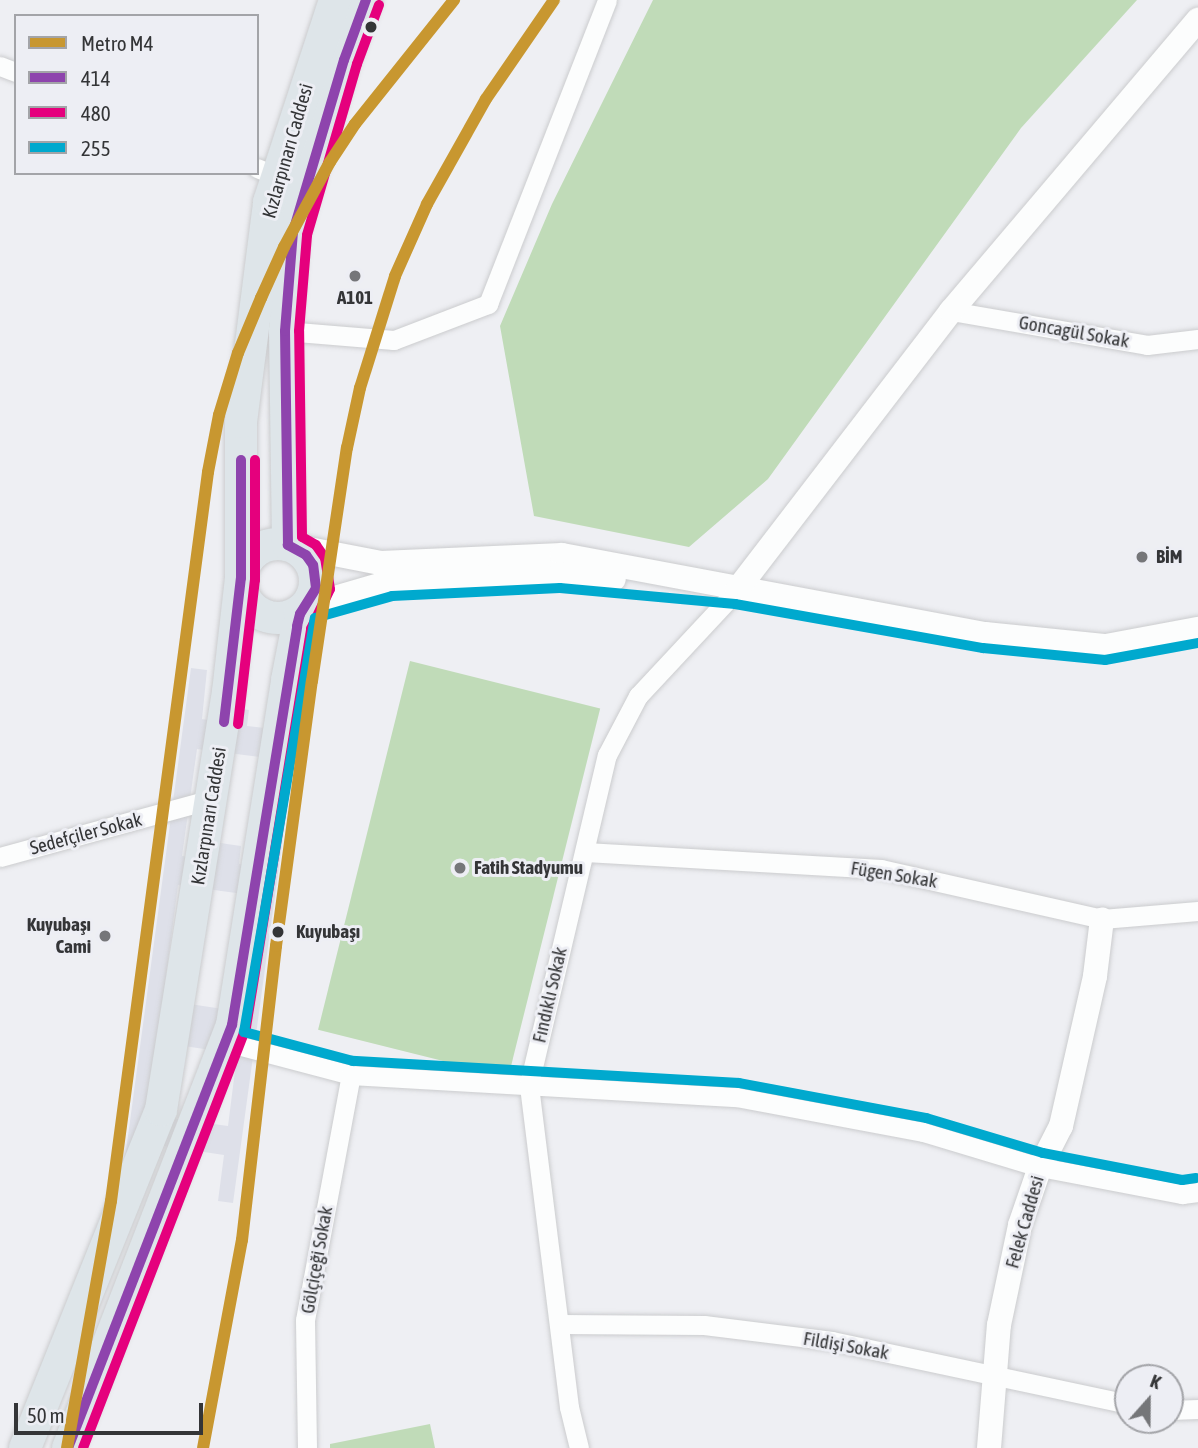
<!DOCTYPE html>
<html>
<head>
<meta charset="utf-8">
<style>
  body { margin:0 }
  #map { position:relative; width:1198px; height:1448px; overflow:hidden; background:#eeeff3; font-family:"Asap Condensed",sans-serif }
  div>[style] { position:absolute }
  .built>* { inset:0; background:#dee0e9 }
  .green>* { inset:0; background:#c0dbb8; transform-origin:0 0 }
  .roads { filter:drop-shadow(0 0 2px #cbccce) drop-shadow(0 0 2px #cbccce) }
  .minor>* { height:19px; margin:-9.5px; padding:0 9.5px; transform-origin:9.5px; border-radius:9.5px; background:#fcfdfd }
  .tertiary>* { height:24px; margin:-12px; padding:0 12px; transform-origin:12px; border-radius:12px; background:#fcfdfd }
  .primary>* { height:32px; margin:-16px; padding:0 16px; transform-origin:16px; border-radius:16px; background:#dee5e9 }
  .primary>.ring { margin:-16px; padding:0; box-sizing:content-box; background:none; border:32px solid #dee5e9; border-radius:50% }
  .bus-1>* { height:10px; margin:-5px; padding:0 5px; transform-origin:5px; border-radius:5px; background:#8e44ad }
  .bus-2>* { height:10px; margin:-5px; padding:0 5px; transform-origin:5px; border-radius:5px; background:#e5007d }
  .bus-3>* { height:10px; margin:-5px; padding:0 5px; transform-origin:5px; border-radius:5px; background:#00a9ce }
  .metro-1>* { height:12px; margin:-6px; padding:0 6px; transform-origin:6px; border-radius:6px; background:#c89730 }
  .dots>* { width:19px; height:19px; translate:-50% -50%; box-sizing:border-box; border:4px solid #edeef4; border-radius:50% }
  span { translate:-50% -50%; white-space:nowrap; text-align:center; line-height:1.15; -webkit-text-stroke:6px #edeef4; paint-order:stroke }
  .street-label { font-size:19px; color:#343537 }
  .poi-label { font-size:19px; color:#343537; font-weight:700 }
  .left { translate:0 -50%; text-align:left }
  .right { translate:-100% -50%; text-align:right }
  .stop-label { font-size:19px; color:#343537; font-weight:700 }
  .legend { position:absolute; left:14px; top:14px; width:245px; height:161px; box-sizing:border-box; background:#edeef4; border:2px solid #a3a4a8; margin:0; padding:9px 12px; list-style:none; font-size:21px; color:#343537 }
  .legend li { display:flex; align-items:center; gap:14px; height:35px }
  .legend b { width:35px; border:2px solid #a3a4a8 }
  .north { position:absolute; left:1114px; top:1364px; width:70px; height:70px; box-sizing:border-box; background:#edeef4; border:2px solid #a3a4a8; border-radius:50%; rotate:21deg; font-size:19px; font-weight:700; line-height:28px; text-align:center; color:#343537 }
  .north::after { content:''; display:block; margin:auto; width:24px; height:32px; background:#757679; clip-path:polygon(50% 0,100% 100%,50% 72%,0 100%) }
  .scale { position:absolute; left:14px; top:1403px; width:189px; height:32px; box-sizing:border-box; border:4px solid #343537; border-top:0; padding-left:9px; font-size:21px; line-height:24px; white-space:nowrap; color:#343537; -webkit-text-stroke:5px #edeef4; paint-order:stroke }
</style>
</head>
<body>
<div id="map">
  <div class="built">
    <i style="clip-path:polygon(evenodd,191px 668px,207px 670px,202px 719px,230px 723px,233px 707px,249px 710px,247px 726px,281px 730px,286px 681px,304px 683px,233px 1203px,218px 1201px,224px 1155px,144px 1143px,121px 1188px,191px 668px,197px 749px,277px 759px,262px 867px,239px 864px,241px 846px,227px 844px,215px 842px,211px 860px,182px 856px,197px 749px,191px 668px,178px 885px,258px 896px,243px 1012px,163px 1000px,178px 885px,191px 668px,239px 1039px,228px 1126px,148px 1115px,184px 1046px,211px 1050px,239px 1039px)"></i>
  </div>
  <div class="green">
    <i style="clip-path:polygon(653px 0,1137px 0,1021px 128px,768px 479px,689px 547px,534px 516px,500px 326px,552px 204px)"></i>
    <i style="left:410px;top:661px;width:196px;height:380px;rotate:14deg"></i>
    <i style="clip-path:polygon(430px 1424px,435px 1448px,330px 1448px,330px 1444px)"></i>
  </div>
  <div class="roads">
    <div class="minor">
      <i style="left:0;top:66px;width:17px;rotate:21deg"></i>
      <i style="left:257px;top:168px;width:22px;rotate:22deg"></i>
      <i style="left:951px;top:311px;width:199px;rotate:9.8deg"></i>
      <i style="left:1147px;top:345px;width:51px;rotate:-6.7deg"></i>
      <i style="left:285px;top:331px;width:109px;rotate:4.7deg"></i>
      <i style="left:394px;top:340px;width:101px;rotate:-21deg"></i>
      <i style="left:488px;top:304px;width:326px;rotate:-68.6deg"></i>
      <i style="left:586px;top:852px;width:295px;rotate:3.3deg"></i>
      <i style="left:881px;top:869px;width:227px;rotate:12.7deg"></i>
      <i style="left:1102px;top:919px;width:96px;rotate:-4.8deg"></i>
      <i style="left:0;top:857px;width:220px;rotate:-15.3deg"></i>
      <i style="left:226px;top:1042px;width:129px;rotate:14.8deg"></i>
      <i style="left:351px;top:1075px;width:386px;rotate:3.3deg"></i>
      <i style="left:736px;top:1097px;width:190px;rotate:10.6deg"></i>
      <i style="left:923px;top:1132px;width:122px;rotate:16.7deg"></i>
      <i style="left:1040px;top:1167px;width:145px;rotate:10.8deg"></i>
      <i style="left:1182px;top:1194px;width:16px;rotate:-7deg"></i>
      <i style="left:559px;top:1324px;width:145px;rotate:0.4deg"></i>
      <i style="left:704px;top:1325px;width:129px;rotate:7.1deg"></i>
      <i style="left:832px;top:1341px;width:303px;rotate:12deg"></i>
      <i style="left:1170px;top:1410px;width:28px;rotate:-2deg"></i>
      <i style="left:307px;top:1448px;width:128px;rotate:-90.9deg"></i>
      <i style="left:305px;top:1320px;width:249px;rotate:-79.4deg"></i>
      <i style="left:579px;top:1448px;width:42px;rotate:-103.7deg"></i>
      <i style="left:569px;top:1407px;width:325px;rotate:-97.1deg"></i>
      <i style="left:529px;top:1084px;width:338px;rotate:-76.7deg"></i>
      <i style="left:607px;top:755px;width:67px;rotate:-62.3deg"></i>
      <i style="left:638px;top:696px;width:145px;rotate:-47deg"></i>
    </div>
    <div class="tertiary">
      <i style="left:288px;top:545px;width:95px;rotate:11deg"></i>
      <i style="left:381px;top:563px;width:181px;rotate:-2.5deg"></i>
      <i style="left:562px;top:555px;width:430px;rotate:10.6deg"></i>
      <i style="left:985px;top:634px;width:122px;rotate:5.7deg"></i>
      <i style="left:1106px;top:646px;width:94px;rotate:-10.5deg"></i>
      <i style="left:737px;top:590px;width:352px;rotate:-52.5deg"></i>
      <i style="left:951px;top:311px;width:382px;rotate:-49.7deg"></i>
      <i style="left:307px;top:606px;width:86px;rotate:-16.1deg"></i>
      <i style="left:390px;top:582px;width:170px;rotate:-2.7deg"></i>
      <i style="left:560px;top:574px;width:54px;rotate:5.3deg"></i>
      <i style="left:989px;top:1448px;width:123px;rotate:-85.4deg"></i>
      <i style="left:999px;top:1325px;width:102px;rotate:-78.1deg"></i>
      <i style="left:1020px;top:1225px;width:61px;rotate:-71deg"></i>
      <i style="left:1040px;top:1167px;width:46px;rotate:-62.9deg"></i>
      <i style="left:1061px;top:1126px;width:154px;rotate:-77.2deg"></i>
      <i style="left:1095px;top:976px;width:57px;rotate:-83deg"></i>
    </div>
    <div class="primary">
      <i class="ring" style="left:241px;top:544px;width:42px;height:42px"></i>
      <i style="left:288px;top:545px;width:214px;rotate:-90.8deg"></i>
      <i style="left:285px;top:331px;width:99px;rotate:-85.4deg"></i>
      <i style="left:293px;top:232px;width:179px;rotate:-73.5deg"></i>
      <i style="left:344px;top:60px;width:64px;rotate:-69.9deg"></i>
      <i style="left:25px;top:1448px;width:364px;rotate:-68.1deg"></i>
      <i style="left:161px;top:1110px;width:423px;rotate:-80.9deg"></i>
      <i style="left:228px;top:692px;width:115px;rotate:-83.5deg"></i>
      <i style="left:241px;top:578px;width:156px;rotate:-90deg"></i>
      <i style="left:241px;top:422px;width:222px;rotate:-82.7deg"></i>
      <i style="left:269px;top:202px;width:213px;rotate:-71.9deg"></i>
      <i style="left:68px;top:1448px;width:454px;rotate:-68.8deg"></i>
      <i style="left:232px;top:1025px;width:349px;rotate:-80.9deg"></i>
      <i style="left:287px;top:680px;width:67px;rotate:-78.9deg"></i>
      <i style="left:300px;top:614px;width:11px;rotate:-49deg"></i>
    </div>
  </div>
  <div class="bus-1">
    <i style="left:224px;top:722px;width:145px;rotate:-83.3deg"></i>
    <i style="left:241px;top:578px;width:118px;rotate:-90deg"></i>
    <i style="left:68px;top:1448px;width:454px;rotate:-68.8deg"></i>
    <i style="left:232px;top:1025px;width:404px;rotate:-80.7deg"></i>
    <i style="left:297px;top:626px;width:12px;rotate:-76deg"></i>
    <i style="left:300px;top:614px;width:31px;rotate:-58deg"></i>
    <i style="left:316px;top:588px;width:23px;rotate:-97deg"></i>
    <i style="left:313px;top:565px;width:12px;rotate:-125deg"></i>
    <i style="left:306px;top:555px;width:21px;rotate:-151deg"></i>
    <i style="left:288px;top:545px;width:214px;rotate:-90.8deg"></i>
    <i style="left:285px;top:331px;width:99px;rotate:-85.4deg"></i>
    <i style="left:293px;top:232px;width:179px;rotate:-73.5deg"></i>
    <i style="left:344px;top:60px;width:64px;rotate:-69.9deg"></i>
  </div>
  <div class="bus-2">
    <i style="left:238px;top:724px;width:145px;rotate:-83.3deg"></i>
    <i style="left:255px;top:580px;width:120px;rotate:-90deg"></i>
    <i style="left:83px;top:1448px;width:451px;rotate:-68.8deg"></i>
    <i style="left:246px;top:1027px;width:403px;rotate:-80.7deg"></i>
    <i style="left:311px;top:629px;width:44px;rotate:-64.6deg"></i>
    <i style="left:330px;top:589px;width:31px;rotate:-99deg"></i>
    <i style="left:325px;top:558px;width:16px;rotate:-125deg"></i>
    <i style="left:316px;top:545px;width:16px;rotate:-150deg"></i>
    <i style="left:302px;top:537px;width:206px;rotate:-90.8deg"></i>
    <i style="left:299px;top:331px;width:96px;rotate:-85.2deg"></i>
    <i style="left:307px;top:235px;width:178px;rotate:-73.7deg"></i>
    <i style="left:357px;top:64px;width:63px;rotate:-69.6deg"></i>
  </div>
  <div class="bus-3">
    <i style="left:1196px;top:1178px;width:14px;rotate:172deg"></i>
    <i style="left:1182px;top:1180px;width:142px;rotate:-169deg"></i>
    <i style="left:1043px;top:1153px;width:122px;rotate:-163.3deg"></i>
    <i style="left:926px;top:1118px;width:190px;rotate:-169.4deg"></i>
    <i style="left:739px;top:1083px;width:387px;rotate:-176.7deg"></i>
    <i style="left:353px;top:1061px;width:113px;rotate:-165.1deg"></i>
    <i style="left:244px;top:1032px;width:420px;rotate:-80.3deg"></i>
    <i style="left:315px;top:618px;width:80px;rotate:-15.9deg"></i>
    <i style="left:392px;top:596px;width:168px;rotate:-2.7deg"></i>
    <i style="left:560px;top:588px;width:176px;rotate:5.2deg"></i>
    <i style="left:735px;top:604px;width:252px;rotate:10.1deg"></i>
    <i style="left:983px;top:648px;width:123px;rotate:5.6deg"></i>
    <i style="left:1105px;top:660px;width:95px;rotate:-10.4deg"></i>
  </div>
  <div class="metro-1">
    <i style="left:67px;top:1448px;width:251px;rotate:-79.9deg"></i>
    <i style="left:111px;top:1201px;width:735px;rotate:-82.42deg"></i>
    <i style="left:208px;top:472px;width:58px;rotate:-79.1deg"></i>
    <i style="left:219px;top:415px;width:65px;rotate:-73deg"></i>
    <i style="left:238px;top:353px;width:60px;rotate:-67.3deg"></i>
    <i style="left:261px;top:298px;width:56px;rotate:-65.7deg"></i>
    <i style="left:284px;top:247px;width:97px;rotate:-61.6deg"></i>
    <i style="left:330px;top:162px;width:45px;rotate:-56.7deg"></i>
    <i style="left:355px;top:124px;width:159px;rotate:-51.4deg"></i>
    <i style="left:203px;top:1448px;width:212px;rotate:-79.4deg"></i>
    <i style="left:242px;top:1240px;width:296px;rotate:-83.4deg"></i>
    <i style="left:276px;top:946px;width:267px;rotate:-82.3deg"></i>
    <i style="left:312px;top:681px;width:236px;rotate:-81.5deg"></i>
    <i style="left:347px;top:448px;width:61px;rotate:-77.8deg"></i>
    <i style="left:360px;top:388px;width:117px;rotate:-72.6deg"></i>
    <i style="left:395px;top:276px;width:79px;rotate:-66deg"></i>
    <i style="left:427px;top:204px;width:120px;rotate:-60.7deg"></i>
    <i style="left:486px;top:99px;width:120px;rotate:-55.5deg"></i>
  </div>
  <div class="dots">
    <i style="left:371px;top:27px;background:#343537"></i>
    <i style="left:355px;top:276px;background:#757679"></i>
    <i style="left:1142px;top:557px;background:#757679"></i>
    <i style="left:460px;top:868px;background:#757679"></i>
    <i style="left:278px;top:932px;background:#343537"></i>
    <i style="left:105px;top:936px;background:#757679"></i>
  </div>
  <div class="street-label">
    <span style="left:288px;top:151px;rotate:-74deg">Kızlarpınarı Caddesi</span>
    <span style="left:1074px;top:332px;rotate:10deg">Goncagül Sokak</span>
    <span style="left:209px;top:816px;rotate:-81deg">Kızlarpınarı Caddesi</span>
    <span style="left:86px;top:834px;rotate:-15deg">Sedefçiler Sokak</span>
    <span style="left:894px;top:875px;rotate:9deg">Fügen Sokak</span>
    <span style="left:550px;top:995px;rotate:-77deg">Fındıklı Sokak</span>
    <span style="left:1025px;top:1222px;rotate:-74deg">Felek Caddesi</span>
    <span style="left:317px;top:1260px;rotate:-80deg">Gölçiçeği Sokak</span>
    <span style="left:846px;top:1346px;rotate:10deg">Fildişi Sokak</span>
  </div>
  <div class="poi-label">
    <span style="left:355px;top:298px">A101</span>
    <span class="left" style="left:1156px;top:557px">BİM</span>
    <span class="left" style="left:474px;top:868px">Fatih Stadyumu</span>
    <span class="right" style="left:91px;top:936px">Kuyubaşı<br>Cami</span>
  </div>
  <div class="stop-label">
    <span class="left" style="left:296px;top:932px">Kuyubaşı</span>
  </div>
  <ul class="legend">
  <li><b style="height:9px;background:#c89730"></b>Metro M4</li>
  <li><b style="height:9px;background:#8e44ad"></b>414</li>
  <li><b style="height:9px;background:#e5007d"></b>480</li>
  <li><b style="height:9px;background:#00a9ce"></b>255</li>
  </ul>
  <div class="north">K</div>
  <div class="scale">50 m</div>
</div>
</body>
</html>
